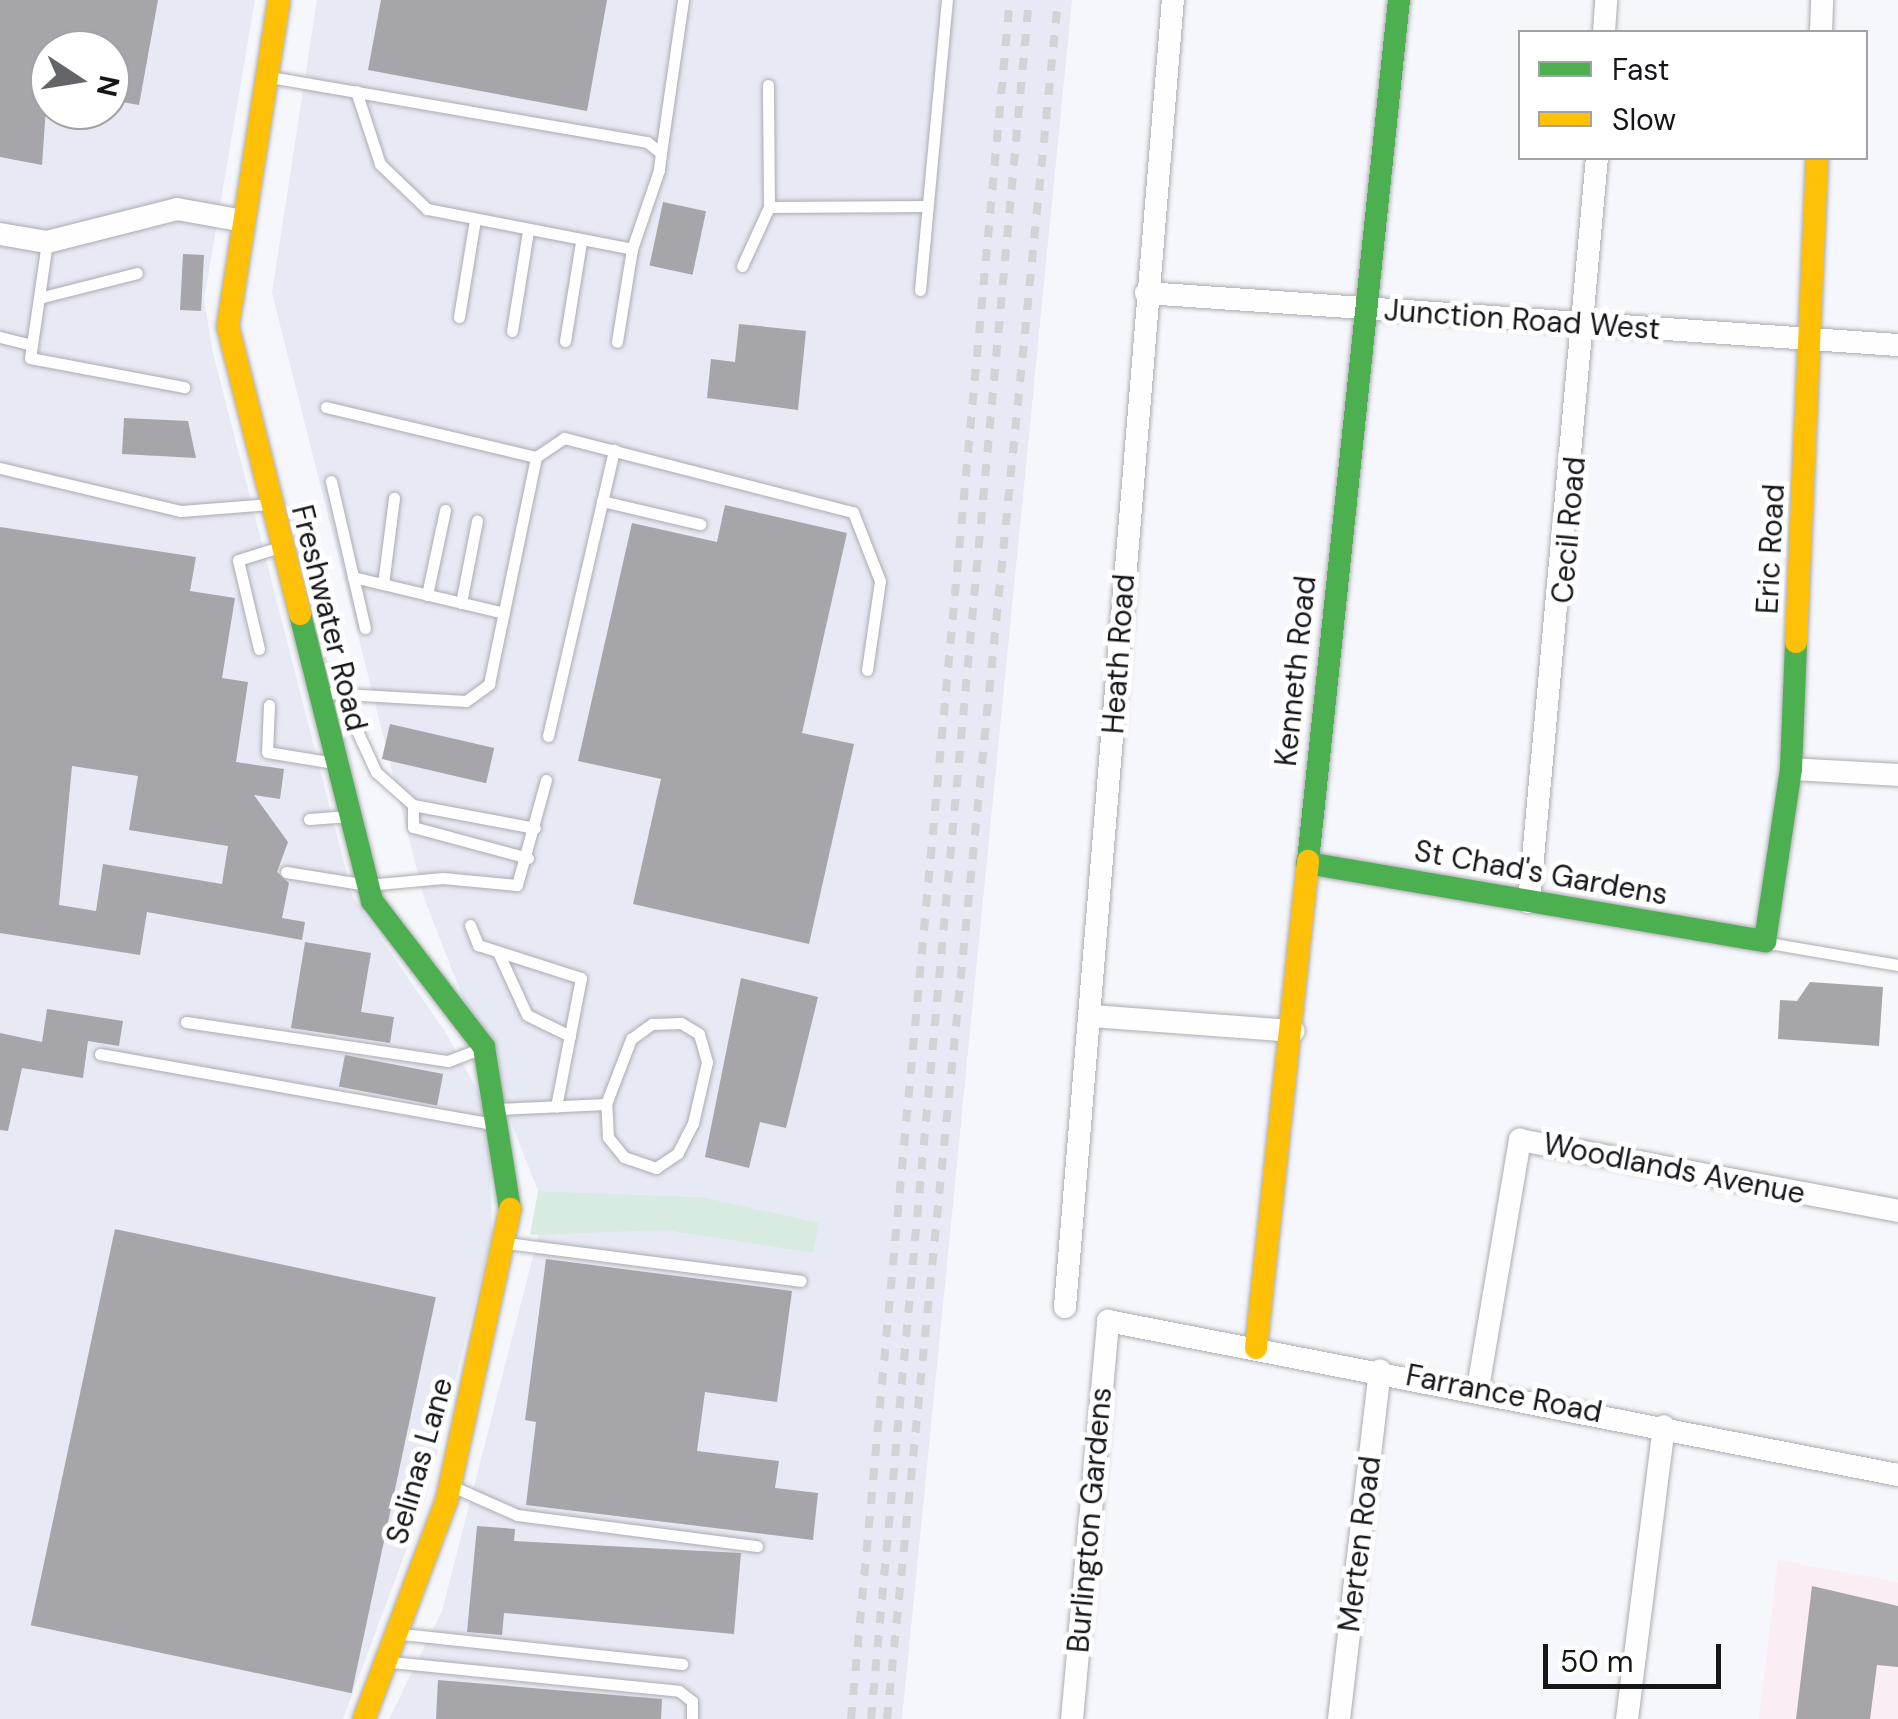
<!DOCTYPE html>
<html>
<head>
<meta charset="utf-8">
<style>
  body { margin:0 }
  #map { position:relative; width:1898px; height:1719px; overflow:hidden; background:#f6f7fc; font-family:"DM Sans",sans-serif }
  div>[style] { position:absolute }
  .built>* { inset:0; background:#e7e9f4 }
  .education>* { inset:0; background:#faedf4 }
  .green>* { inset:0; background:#d7ebe1 }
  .building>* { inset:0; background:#a6a5aa; transform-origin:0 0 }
  .roads { filter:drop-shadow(0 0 2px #abacb0) drop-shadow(0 0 2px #abacb0) }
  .lane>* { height:11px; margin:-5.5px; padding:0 5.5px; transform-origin:5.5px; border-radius:5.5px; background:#fefeff }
  .street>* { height:22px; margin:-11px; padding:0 11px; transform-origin:11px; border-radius:11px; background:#fefeff }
  .fast>* { height:22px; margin:-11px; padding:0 11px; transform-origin:11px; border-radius:11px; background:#4caf50 }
  .slow>* { height:22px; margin:-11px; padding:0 11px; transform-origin:11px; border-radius:11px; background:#ffc107 }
  .rail>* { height:8px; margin-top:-4px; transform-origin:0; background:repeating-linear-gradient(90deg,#d2d3d5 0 12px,transparent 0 24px) }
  span { translate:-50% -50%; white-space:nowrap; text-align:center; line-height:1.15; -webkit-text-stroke:10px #fff; paint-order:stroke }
  .street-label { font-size:30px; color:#15161a }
  .legend { position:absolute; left:1518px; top:30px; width:350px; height:130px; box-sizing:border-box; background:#fff; border:2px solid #a1a2a3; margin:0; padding:12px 18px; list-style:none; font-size:30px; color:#15161a }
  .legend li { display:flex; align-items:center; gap:20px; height:50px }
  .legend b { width:50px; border:2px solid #a1a2a3 }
  .north { position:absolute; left:30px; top:30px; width:100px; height:100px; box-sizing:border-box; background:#fff; border:2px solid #a1a2a3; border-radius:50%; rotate:102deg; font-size:28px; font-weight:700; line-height:40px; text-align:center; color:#15161a }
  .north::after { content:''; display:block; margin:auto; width:35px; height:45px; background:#646569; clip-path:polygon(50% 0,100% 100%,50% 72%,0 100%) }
  .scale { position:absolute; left:1543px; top:1644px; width:178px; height:45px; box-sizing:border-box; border:5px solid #15161a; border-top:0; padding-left:12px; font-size:30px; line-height:35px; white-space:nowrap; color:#15161a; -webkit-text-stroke:8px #fff; paint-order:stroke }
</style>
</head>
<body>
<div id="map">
  <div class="built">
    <i style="clip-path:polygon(evenodd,0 0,255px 0,204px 300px,213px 353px,353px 898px,446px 1033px,489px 1112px,492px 1235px,425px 1500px,343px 1719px,0 1719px,0 0,50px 50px,110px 50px,110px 110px,50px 110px,50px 50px)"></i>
    <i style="clip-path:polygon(317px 0,1072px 0,902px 1719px,389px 1719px,442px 1611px,539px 1233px,664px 1230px,813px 1253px,818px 1223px,702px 1197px,538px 1191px,424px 898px,272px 293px)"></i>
  </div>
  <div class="education">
    <i style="clip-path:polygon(1778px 1560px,1898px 1582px,1898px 1719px,1759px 1719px)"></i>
  </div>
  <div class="green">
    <i style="clip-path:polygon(538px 1191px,702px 1197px,819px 1223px,813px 1253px,664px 1230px,530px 1235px)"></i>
  </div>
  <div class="building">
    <i style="clip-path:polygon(0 0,158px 0,139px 105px,110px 100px,110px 50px,50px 50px,42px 165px,0 157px)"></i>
    <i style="clip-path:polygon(381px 0,607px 0,587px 111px,368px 70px)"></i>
    <i style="left:663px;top:202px;width:44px;height:65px;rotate:12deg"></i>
    <i style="left:183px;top:254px;width:21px;height:56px;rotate:3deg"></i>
    <i style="clip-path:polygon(739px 324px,806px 331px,798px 410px,707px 398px,711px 359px,735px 362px)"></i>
    <i style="clip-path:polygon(124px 418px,188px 421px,196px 458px,122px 454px)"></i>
    <i style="clip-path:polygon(725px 505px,847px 533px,802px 733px,854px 744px,809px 944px,633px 904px,661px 779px,578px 761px,632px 523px,717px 542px)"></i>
    <i style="clip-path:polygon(evenodd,0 527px,196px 557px,190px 591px,235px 598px,222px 678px,248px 682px,236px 762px,284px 769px,280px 799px,254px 795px,288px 842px,277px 872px,289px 883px,282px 918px,305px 922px,302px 940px,147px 912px,140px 955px,0 933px,0 527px,72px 766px,138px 776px,129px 830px,228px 846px,222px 884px,103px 864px,96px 911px,59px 905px,72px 766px)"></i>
    <i style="left:390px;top:724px;width:107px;height:36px;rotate:13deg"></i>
    <i style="clip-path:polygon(305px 942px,371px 953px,361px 1012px,394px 1017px,390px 1043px,291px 1028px)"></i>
    <i style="clip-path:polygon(741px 978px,818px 997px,786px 1128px,760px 1122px,749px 1168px,705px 1157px)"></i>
    <i style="clip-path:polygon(1810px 982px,1883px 987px,1879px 1046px,1778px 1039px,1780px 1000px,1797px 1001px)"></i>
    <i style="clip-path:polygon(47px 1009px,123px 1021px,119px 1046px,88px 1041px,83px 1078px,22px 1068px,8px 1131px,0 1130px,0 1033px,42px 1042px)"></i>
    <i style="left:345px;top:1055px;width:100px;height:32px;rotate:11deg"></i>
    <i style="left:115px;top:1229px;width:328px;height:405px;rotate:12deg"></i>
    <i style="clip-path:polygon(546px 1259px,792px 1291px,777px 1402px,705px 1392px,697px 1451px,779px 1461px,775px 1488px,818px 1493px,813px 1540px,526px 1505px,536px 1422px,525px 1420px)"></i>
    <i style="clip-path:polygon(477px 1526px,515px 1529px,514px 1541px,741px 1553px,734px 1634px,504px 1613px,502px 1635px,467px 1632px)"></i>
    <i style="clip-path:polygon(1812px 1586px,1898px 1606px,1898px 1667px,1877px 1665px,1870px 1719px,1796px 1719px)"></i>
    <i style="clip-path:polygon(438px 1680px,662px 1699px,661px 1719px,436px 1719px)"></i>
  </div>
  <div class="roads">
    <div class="lane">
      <i style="left:270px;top:77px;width:383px;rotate:9.8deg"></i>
      <i style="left:647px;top:142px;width:18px;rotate:38deg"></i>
      <i style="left:661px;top:153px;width:17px;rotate:97deg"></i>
      <i style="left:659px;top:170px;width:83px;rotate:108.9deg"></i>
      <i style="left:356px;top:91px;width:77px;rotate:71.8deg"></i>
      <i style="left:380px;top:164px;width:65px;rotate:43.8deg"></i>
      <i style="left:427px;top:209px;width:209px;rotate:11deg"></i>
      <i style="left:632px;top:249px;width:94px;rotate:99.2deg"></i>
      <i style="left:661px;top:153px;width:155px;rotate:-81.8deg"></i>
      <i style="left:769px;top:207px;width:158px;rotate:-0.4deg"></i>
      <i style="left:47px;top:242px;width:117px;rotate:98.3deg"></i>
      <i style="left:30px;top:358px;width:157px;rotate:10.7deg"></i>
      <i style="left:742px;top:266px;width:65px;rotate:-65.4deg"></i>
      <i style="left:769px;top:207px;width:122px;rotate:-90.5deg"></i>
      <i style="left:920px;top:290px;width:291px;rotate:-84.7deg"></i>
      <i style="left:39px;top:298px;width:101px;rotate:-14.3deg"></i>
      <i style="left:459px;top:317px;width:99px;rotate:-80.7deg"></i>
      <i style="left:512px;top:331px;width:101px;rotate:-80.9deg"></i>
      <i style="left:0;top:337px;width:33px;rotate:14deg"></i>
      <i style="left:565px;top:341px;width:100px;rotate:-80.8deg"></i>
      <i style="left:326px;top:407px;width:216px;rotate:13.4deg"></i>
      <i style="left:0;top:468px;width:186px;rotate:13.4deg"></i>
      <i style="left:181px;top:511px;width:89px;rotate:-4.5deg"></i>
      <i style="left:331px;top:481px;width:151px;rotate:77deg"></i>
      <i style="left:602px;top:501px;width:101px;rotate:13.2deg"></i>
      <i style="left:353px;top:577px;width:155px;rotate:13.4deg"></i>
      <i style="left:383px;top:584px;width:87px;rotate:-82.7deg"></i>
      <i style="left:427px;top:595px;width:87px;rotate:-78deg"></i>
      <i style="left:461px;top:603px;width:84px;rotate:-79deg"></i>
      <i style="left:259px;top:649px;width:91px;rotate:-103.3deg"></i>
      <i style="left:238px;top:560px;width:44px;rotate:-17.2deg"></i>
      <i style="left:326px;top:693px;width:140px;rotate:3.3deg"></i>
      <i style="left:466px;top:701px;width:29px;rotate:-36deg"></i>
      <i style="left:489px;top:684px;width:232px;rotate:-78.3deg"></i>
      <i style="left:536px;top:457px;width:34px;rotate:-34deg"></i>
      <i style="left:564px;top:438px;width:298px;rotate:14.4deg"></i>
      <i style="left:853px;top:512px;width:74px;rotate:68.6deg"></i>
      <i style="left:880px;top:581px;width:90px;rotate:98.3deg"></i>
      <i style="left:340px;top:694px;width:86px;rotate:65.2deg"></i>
      <i style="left:376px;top:772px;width:50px;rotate:41.7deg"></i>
      <i style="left:269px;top:705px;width:47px;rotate:92.4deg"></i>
      <i style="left:267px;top:752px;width:68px;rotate:9.3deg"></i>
      <i style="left:548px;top:736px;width:294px;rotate:-77deg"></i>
      <i style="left:309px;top:819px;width:40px;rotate:-4.3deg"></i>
      <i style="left:528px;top:858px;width:119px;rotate:-164.9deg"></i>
      <i style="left:413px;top:827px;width:22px;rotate:-90deg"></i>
      <i style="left:413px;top:805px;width:124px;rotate:10.7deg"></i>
      <i style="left:286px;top:872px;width:82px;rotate:9.1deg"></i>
      <i style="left:367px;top:885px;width:76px;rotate:-5.3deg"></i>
      <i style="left:443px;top:878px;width:74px;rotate:5.4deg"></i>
      <i style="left:517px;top:885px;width:109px;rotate:-74.6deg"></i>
      <i style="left:470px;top:925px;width:22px;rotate:68deg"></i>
      <i style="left:478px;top:945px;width:108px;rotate:17.8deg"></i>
      <i style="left:581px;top:978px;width:131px;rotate:101deg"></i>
      <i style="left:1769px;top:943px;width:131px;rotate:9.7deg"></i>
      <i style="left:498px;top:952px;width:69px;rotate:65.3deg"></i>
      <i style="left:527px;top:1015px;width:48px;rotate:26deg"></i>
      <i style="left:186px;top:1022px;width:265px;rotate:8.5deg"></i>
      <i style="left:448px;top:1061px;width:34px;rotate:-21deg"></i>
      <i style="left:681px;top:1023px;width:21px;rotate:31deg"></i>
      <i style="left:699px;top:1034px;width:29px;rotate:74deg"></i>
      <i style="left:707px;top:1062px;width:63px;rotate:102.9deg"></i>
      <i style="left:693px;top:1123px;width:34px;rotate:117deg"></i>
      <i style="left:678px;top:1153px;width:27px;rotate:146deg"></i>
      <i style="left:656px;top:1168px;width:34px;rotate:-161deg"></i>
      <i style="left:624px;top:1157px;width:26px;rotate:-129deg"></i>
      <i style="left:608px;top:1137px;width:33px;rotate:-93deg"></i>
      <i style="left:606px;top:1104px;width:70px;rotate:-69deg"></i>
      <i style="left:631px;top:1039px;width:26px;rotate:-36deg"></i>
      <i style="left:652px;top:1024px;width:29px;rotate:-2deg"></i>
      <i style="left:100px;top:1054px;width:395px;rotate:10.1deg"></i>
      <i style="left:498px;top:1109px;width:108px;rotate:-2.7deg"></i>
      <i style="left:506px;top:1243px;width:297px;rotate:7.3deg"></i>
      <i style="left:454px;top:1487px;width:69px;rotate:24deg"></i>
      <i style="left:517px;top:1515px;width:242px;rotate:7.4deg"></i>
      <i style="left:402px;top:1634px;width:282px;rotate:6.1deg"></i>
      <i style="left:391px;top:1662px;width:289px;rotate:5.7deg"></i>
      <i style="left:679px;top:1691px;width:16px;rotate:38deg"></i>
      <i style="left:692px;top:1701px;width:18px;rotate:90deg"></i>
    </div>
    <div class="street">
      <i style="left:1604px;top:32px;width:32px;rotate:-86deg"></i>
      <i style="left:1821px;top:32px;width:32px;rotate:-88deg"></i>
      <i style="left:0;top:234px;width:48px;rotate:9.7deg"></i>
      <i style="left:47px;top:242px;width:134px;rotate:-14.2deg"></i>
      <i style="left:177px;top:209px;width:68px;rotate:10.2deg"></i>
      <i style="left:1146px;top:293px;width:754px;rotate:3.96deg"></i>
      <i style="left:1791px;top:769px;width:107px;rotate:3.2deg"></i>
      <i style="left:1529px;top:902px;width:747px;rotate:-84.78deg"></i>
      <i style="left:1093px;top:1016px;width:201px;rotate:4.3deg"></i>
      <i style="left:1065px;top:1307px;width:1311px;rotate:-85.28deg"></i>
      <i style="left:1478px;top:1388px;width:252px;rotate:-80.4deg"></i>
      <i style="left:1520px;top:1140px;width:385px;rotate:10.6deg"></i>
      <i style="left:1072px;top:1719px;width:400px;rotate:-84.8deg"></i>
      <i style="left:1108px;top:1321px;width:805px;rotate:11.03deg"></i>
      <i style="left:1339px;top:1719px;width:351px;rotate:-83.3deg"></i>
      <i style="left:1627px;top:1719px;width:295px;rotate:-82.8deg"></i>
    </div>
    <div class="fast">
      <i style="left:300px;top:614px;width:296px;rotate:75.9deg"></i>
      <i style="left:372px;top:901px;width:184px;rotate:52.5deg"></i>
      <i style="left:484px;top:1047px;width:164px;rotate:80.9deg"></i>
      <i style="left:1308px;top:861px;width:866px;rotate:-83.97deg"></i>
      <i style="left:1307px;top:863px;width:465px;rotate:9.7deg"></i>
      <i style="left:1765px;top:941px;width:174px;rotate:-81.4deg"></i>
      <i style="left:1791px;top:769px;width:127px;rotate:-87.7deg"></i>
    </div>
    <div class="slow">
      <i style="left:279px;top:0;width:331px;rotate:98.9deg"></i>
      <i style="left:228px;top:327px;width:296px;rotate:75.9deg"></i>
      <i style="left:1796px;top:642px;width:484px;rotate:-87.5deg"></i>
      <i style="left:1256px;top:1348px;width:490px;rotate:-83.9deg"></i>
      <i style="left:364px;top:1719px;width:235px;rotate:-69.3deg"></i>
      <i style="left:447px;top:1499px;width:297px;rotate:-77.7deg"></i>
    </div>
  </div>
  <div class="rail">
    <i style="left:851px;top:1719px;width:1726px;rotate:-84.72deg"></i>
    <i style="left:871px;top:1719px;width:1726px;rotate:-84.75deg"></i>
    <i style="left:887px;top:1719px;width:1727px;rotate:-84.32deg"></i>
  </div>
  <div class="street-label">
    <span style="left:1522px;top:320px;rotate:4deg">Junction Road West</span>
    <span style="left:1569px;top:530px;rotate:-85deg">Cecil Road</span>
    <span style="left:1771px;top:549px;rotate:-87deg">Eric Road</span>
    <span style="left:329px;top:618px;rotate:76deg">Freshwater Road</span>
    <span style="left:1119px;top:654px;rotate:-86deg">Heath Road</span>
    <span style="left:1296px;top:671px;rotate:-84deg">Kenneth Road</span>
    <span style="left:1541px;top:873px;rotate:10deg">St Chad's Gardens</span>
    <span style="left:1674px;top:1169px;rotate:11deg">Woodlands Avenue</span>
    <span style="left:1504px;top:1394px;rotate:11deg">Farrance Road</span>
    <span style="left:420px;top:1461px;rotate:-74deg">Selinas Lane</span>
    <span style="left:1090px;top:1520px;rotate:-85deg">Burlington Gardens</span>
    <span style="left:1360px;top:1544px;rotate:-83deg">Merten Road</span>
  </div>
  <ul class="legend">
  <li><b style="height:12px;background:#4caf50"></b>Fast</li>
  <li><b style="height:12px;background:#ffc107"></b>Slow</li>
  </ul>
  <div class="north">N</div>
  <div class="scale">50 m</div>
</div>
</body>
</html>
